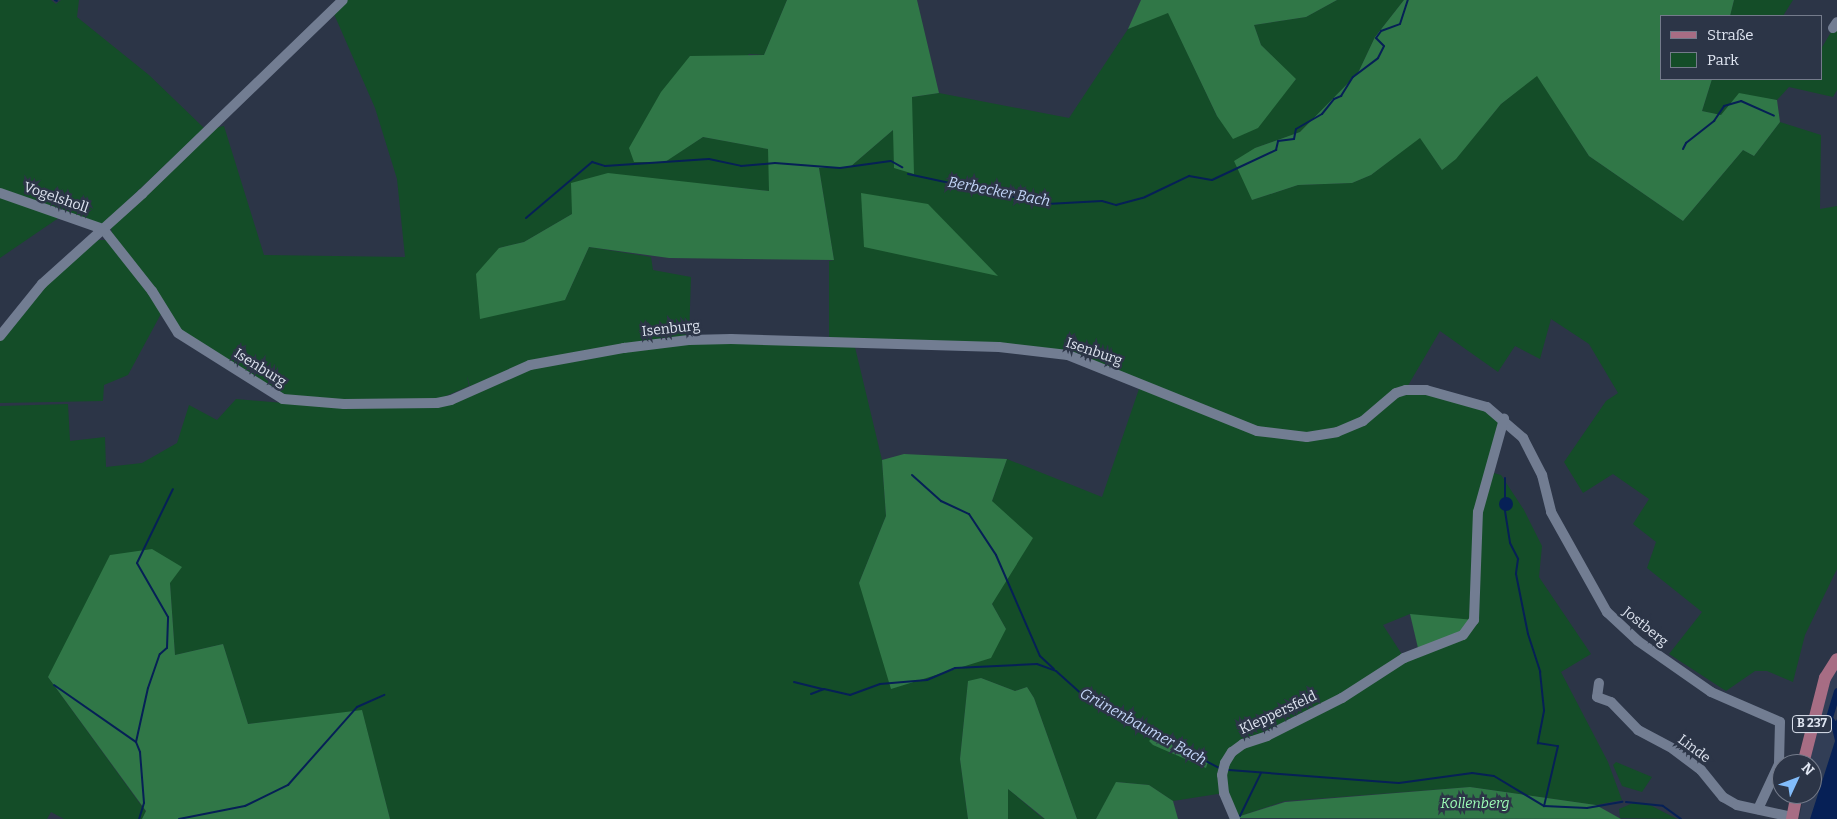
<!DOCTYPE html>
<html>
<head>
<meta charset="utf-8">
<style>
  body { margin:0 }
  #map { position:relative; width:1837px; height:819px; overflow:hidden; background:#2c3547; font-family:Bitter,serif }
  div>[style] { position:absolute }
  .built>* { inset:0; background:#323e56 }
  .green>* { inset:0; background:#144d28 }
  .forest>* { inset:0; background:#307747 }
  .water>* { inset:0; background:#062056 }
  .round { border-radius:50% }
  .stream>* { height:2px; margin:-1px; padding:0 1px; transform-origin:1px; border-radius:1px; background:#062056 }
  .canal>* { height:7px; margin:-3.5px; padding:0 3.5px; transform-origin:3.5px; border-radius:3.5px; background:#062056 }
  .minor>* { height:10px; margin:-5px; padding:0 5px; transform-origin:5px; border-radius:5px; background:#727d92 }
  .major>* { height:12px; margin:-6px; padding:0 6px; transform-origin:6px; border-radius:6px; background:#a76d84 }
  span { translate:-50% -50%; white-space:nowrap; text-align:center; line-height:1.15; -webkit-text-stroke:5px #2c3547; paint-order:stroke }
  .shield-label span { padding:1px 4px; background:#2c3547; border:1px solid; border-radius:4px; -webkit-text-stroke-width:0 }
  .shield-label { font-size:12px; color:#dfe5f1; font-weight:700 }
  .street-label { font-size:14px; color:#dfe5f1 }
  .park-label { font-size:14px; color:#9dfdb6; font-style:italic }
  .water-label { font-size:15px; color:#c3d6f9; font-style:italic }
  .legend { position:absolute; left:1660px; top:15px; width:162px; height:65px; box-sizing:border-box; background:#2c3547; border:1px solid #747b8b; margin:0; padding:6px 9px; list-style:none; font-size:15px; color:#dfe5f1 }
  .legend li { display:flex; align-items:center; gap:10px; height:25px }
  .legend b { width:25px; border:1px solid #747b8b }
  .north { position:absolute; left:1772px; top:754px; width:50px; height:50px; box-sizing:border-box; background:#2c3547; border:1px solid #747b8b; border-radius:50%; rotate:47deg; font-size:14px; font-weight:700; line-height:20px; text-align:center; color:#dfe5f1 }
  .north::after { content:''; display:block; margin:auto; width:18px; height:22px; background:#82bcfa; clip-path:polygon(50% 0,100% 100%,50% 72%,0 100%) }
</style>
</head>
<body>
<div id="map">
  <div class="built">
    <i style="clip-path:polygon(1837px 669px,1837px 819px,1799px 819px,1804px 794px,1812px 794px,1812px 764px,1809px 764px,1830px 681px)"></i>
  </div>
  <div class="green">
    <i style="clip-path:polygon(0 0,51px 0,56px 4px,61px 0,79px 0,77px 17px,149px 75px,204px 128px,102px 225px,0 192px)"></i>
    <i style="clip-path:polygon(evenodd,346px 0,787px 0,764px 55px,749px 54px,664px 162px,703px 137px,769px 149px,769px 191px,703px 184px,572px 183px,572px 214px,524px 242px,499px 248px,565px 300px,589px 247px,651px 257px,653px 270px,691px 277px,689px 337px,829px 338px,829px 261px,834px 260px,819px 168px,850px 167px,893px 130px,912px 97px,939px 93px,1069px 118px,1128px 29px,1168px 12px,1217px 116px,1296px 80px,1261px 45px,1254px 25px,1306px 17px,1337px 0,1404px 0,1375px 37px,1358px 73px,1300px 132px,1255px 148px,1252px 200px,1298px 185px,1352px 183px,1371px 175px,1420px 137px,1442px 170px,1456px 158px,1501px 104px,1537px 75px,1589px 156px,1683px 221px,1743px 150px,1754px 156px,1780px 122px,1821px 135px,1820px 209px,1837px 206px,1837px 569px,1805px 635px,1793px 682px,1767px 671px,1755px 671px,1726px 691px,1669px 654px,1702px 612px,1647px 568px,1656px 542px,1633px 524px,1649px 499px,1613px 474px,1583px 493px,1564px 462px,1606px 401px,1618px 393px,1589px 344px,1551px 319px,1540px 359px,1515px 346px,1498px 372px,1440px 331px,1406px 389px,1487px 407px,1504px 419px,1490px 472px,1501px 475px,1524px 510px,1542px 546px,1539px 577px,1591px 654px,1561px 672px,1608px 762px,1622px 800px,1596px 805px,1470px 787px,1285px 801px,1234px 818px,1224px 793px,1173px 801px,1149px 785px,1117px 782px,1096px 819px,1077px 819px,1034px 698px,1027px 687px,1015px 691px,981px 678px,968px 682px,960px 759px,968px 819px,390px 819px,362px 711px,248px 724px,223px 644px,175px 655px,170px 583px,48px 677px,146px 812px,142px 819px,64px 819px,51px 812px,47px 819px,0 819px,0 406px,68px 404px,70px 441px,105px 437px,106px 467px,142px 463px,177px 443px,189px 405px,217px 420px,236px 399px,344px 408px,438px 406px,471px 389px,467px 376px,469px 386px,437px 400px,299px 399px,284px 394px,182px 331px,112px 233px,111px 228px,205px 130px,224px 126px,264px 255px,405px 257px,397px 179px,375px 108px,334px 14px,346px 0,854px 343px,1068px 355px,1141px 383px,1102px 497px,1007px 459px,992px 501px,1005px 578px,992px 604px,1006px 629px,859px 583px,886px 516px,882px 460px,854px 343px,346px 0,1410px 614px,1463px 635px,1403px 656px,1383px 625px,1410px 614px)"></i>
    <i style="clip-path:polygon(1734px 0,1793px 0,1783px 16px,1730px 16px)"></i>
    <i style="clip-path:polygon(1837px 22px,1837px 90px,1833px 97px,1789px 87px,1777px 100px,1739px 94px,1721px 115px,1702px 111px,1712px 79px,1821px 79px,1821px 49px)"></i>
    <i style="clip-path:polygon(0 195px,60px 217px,0 258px)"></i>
    <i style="clip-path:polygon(95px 240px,108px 240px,162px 312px,128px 375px,104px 385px,103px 401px,0 403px,0 340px,44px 286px)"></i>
    <i style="clip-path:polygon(1616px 762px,1652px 777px,1642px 792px,1622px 786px,1613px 765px)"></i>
    <i style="clip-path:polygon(1007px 788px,1040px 816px,1045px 819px,1008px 819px)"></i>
    <i style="clip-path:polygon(1633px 803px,1650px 805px,1677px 819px,1620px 818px,1619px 809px)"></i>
  </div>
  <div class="forest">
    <i style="clip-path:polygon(787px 0,917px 0,939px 93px,912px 97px,914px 174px,894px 168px,893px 130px,850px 167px,819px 168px,834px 260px,669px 258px,589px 247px,565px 300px,480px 319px,476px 274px,499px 248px,524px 242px,572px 214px,571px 183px,608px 173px,769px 191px,768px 149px,703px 137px,665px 162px,634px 162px,629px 148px,661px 92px,690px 56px,764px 55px)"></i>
    <i style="clip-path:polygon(1141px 0,1337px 0,1306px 17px,1254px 25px,1261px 45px,1296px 79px,1258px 128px,1233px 139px,1217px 116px,1168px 13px,1128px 29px)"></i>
    <i style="clip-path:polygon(1404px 0,1734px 0,1730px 16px,1661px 16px,1661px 79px,1712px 79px,1702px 111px,1721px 115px,1739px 93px,1777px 100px,1780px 122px,1754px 156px,1743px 150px,1683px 221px,1589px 156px,1537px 76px,1501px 104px,1456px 159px,1442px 170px,1420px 138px,1371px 175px,1352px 183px,1298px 185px,1252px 200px,1234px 161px,1255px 148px,1300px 132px,1358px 73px,1375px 37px)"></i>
    <i style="clip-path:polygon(861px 193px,928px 204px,998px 276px,864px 247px)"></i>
    <i style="clip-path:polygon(904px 454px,1007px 459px,992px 501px,1033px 538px,992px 604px,1006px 629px,991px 658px,891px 689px,859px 583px,886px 516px,882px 460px)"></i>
    <i style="clip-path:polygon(152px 549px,182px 567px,170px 583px,175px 655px,223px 644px,248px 724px,362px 710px,390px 819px,142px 819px,146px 811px,48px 677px,110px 555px)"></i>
    <i style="clip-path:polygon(1410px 614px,1474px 620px,1463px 635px,1418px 648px)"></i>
    <i style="clip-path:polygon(981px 678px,1015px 691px,1027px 687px,1034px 698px,1077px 819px,1045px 819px,1008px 789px,1008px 819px,968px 819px,960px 759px,968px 681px)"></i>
    <i style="clip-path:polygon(1155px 735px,1166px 737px,1208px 762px,1206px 768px,1153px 745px,1149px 741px)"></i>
    <i style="clip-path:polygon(1116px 782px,1149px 785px,1173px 801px,1178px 819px,1096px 819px)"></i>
    <i style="clip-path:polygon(1470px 787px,1596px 805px,1621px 819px,1234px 818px,1285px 802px)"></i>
  </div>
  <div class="water">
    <i class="round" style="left:1499px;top:497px;width:14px;height:14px"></i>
    <i style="clip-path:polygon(1837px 719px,1837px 819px,1810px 819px,1835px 741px,1832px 728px)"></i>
  </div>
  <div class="stream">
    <i style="left:55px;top:0;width:2px;rotate:27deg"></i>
    <i style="left:1683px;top:149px;width:7px;rotate:-63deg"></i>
    <i style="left:1686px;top:143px;width:36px;rotate:-38deg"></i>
    <i style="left:1714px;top:121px;width:18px;rotate:-56deg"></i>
    <i style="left:1724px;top:106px;width:18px;rotate:-16deg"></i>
    <i style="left:1741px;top:101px;width:36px;rotate:24deg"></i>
    <i style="left:908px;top:174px;width:142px;rotate:12.2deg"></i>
    <i style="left:1047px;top:204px;width:55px;rotate:-3.1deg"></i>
    <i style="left:1102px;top:201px;width:15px;rotate:16deg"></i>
    <i style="left:1116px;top:205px;width:30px;rotate:-15deg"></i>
    <i style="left:1145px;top:197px;width:49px;rotate:-25.5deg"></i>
    <i style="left:1189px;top:176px;width:23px;rotate:10deg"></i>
    <i style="left:1212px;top:180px;width:71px;rotate:-25.1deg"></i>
    <i style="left:1276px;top:150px;width:9px;rotate:-77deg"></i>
    <i style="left:1278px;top:141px;width:16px;rotate:-7deg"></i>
    <i style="left:1294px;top:139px;width:10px;rotate:-79deg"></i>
    <i style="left:1296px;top:129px;width:30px;rotate:-30deg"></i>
    <i style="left:1322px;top:114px;width:19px;rotate:-51deg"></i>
    <i style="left:1334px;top:99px;width:8px;rotate:-23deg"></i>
    <i style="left:1341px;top:96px;width:22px;rotate:-58deg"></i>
    <i style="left:1353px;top:77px;width:31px;rotate:-37deg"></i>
    <i style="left:1378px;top:58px;width:13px;rotate:-63deg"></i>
    <i style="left:1384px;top:46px;width:11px;rotate:-135deg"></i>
    <i style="left:1376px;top:38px;width:9px;rotate:-54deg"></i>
    <i style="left:1381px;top:31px;width:20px;rotate:-20deg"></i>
    <i style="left:1400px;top:24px;width:25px;rotate:-72deg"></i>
    <i style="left:526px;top:218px;width:87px;rotate:-40.3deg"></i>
    <i style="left:592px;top:162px;width:14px;rotate:17deg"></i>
    <i style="left:605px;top:166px;width:104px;rotate:-3.9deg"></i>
    <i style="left:709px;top:159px;width:33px;rotate:12deg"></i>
    <i style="left:741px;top:166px;width:34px;rotate:-5deg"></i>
    <i style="left:775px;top:163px;width:65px;rotate:4.4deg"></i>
    <i style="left:840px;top:168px;width:51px;rotate:-7.8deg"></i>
    <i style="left:891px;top:161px;width:13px;rotate:29deg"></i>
    <i style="left:912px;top:475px;width:39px;rotate:42deg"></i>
    <i style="left:941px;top:501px;width:31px;rotate:25deg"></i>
    <i style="left:969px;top:514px;width:49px;rotate:56.6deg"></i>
    <i style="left:996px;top:555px;width:110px;rotate:66.5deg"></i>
    <i style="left:1040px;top:656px;width:19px;rotate:43deg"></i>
    <i style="left:1505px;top:478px;width:20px;rotate:90deg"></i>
    <i style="left:1505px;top:511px;width:32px;rotate:81deg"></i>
    <i style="left:1510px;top:543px;width:18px;rotate:63deg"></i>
    <i style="left:1518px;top:559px;width:15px;rotate:98deg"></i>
    <i style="left:1516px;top:574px;width:61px;rotate:78.7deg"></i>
    <i style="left:1528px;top:634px;width:40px;rotate:72deg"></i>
    <i style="left:1540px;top:672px;width:39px;rotate:84deg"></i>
    <i style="left:1544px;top:711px;width:33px;rotate:101deg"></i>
    <i style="left:1538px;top:743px;width:20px;rotate:9deg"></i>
    <i style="left:1558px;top:746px;width:62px;rotate:103.1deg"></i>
    <i style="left:794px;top:682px;width:30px;rotate:14deg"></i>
    <i style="left:54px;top:685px;width:100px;rotate:34.8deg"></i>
    <i style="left:136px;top:742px;width:11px;rotate:68deg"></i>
    <i style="left:140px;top:752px;width:51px;rotate:85.5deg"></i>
    <i style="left:144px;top:803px;width:17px;rotate:107deg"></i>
    <i style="left:811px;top:694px;width:14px;rotate:-21deg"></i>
    <i style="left:824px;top:689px;width:27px;rotate:13deg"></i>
    <i style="left:850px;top:695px;width:32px;rotate:-20deg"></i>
    <i style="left:880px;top:684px;width:47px;rotate:-4.9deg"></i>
    <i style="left:927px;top:680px;width:30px;rotate:-23deg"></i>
    <i style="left:955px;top:668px;width:82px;rotate:-2.8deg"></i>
    <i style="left:1037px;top:664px;width:20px;rotate:20deg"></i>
    <i style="left:1056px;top:671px;width:39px;rotate:42deg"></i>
    <i style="left:1085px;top:697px;width:152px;rotate:27.9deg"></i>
    <i style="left:136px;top:742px;width:55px;rotate:-77.5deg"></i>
    <i style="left:148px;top:688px;width:36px;rotate:-71deg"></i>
    <i style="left:160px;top:654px;width:9px;rotate:-41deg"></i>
    <i style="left:167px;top:648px;width:31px;rotate:-88deg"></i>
    <i style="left:168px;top:617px;width:62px;rotate:-119.9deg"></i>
    <i style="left:137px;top:563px;width:82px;rotate:-64.1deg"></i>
    <i style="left:1229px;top:770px;width:170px;rotate:4.4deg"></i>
    <i style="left:1399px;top:783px;width:74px;rotate:-7.8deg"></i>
    <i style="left:1472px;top:773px;width:22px;rotate:8deg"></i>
    <i style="left:1494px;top:776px;width:58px;rotate:31deg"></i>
    <i style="left:1544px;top:806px;width:43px;rotate:2.7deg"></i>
    <i style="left:1587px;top:808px;width:36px;rotate:-10deg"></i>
    <i style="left:1626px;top:802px;width:37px;rotate:6deg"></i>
    <i style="left:1663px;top:806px;width:22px;rotate:36deg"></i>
    <i style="left:1240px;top:816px;width:48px;rotate:-64deg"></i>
    <i style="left:179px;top:819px;width:67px;rotate:-11.1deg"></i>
    <i style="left:245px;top:806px;width:48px;rotate:-26deg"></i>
    <i style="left:288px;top:785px;width:104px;rotate:-48.5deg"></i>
    <i style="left:357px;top:707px;width:30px;rotate:-24deg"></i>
  </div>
  <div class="canal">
    <i style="left:1837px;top:691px;width:28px;rotate:107deg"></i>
    <i style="left:1829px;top:718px;width:14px;rotate:54deg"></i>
  </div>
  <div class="minor">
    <i style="left:1833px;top:28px;width:7px;rotate:-56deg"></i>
    <i style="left:0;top:193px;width:109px;rotate:19.3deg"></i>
    <i style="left:103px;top:229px;width:79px;rotate:51.7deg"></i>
    <i style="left:152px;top:291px;width:49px;rotate:58.2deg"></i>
    <i style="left:178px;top:333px;width:124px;rotate:32.2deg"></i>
    <i style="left:283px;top:399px;width:61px;rotate:4.7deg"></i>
    <i style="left:344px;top:404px;width:93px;rotate:-0.6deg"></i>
    <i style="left:437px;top:403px;width:14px;rotate:-12deg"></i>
    <i style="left:451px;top:400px;width:86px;rotate:-23.9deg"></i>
    <i style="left:530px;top:365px;width:96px;rotate:-10.3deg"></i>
    <i style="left:624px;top:348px;width:65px;rotate:-7deg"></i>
    <i style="left:689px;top:340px;width:42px;rotate:-1.4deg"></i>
    <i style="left:731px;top:339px;width:268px;rotate:1.7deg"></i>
    <i style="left:999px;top:347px;width:69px;rotate:6.6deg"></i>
    <i style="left:1068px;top:355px;width:204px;rotate:21.9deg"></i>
    <i style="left:1257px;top:431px;width:50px;rotate:6.8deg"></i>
    <i style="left:1307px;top:437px;width:30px;rotate:-9deg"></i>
    <i style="left:1337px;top:432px;width:28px;rotate:-23deg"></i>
    <i style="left:1363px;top:421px;width:43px;rotate:-40.3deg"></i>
    <i style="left:1396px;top:393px;width:10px;rotate:-17deg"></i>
    <i style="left:1406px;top:390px;width:20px"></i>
    <i style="left:1426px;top:390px;width:63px;rotate:15.6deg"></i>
    <i style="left:1487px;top:407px;width:48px;rotate:40.7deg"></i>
    <i style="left:1523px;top:438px;width:42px;rotate:62.8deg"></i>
    <i style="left:1542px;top:475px;width:38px;rotate:76deg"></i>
    <i style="left:1551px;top:512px;width:115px;rotate:60.8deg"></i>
    <i style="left:1607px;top:612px;width:42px;rotate:43.1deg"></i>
    <i style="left:1638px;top:641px;width:89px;rotate:34.9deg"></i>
    <i style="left:1711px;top:692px;width:75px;rotate:23.5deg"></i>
    <i style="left:1780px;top:722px;width:42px;rotate:91.4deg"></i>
    <i style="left:1779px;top:764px;width:50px;rotate:115deg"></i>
    <i style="left:0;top:336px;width:67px;rotate:-51.1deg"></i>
    <i style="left:42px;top:284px;width:135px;rotate:-42deg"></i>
    <i style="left:142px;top:194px;width:279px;rotate:-44deg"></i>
    <i style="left:1599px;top:683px;width:14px;rotate:98deg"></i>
    <i style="left:1597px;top:697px;width:15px;rotate:20deg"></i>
    <i style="left:1611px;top:702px;width:39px;rotate:46deg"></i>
    <i style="left:1638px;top:730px;width:40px;rotate:28deg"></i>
    <i style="left:1673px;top:749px;width:35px;rotate:37deg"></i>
    <i style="left:1701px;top:770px;width:35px;rotate:51deg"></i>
    <i style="left:1723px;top:797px;width:16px;rotate:30deg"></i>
    <i style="left:1737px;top:805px;width:56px;rotate:12.3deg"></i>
    <i style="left:1235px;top:819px;width:28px;rotate:-113deg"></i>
    <i style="left:1224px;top:793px;width:18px;rotate:-96deg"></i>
    <i style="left:1222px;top:775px;width:12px;rotate:-76deg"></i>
    <i style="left:1225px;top:763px;width:13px;rotate:-58deg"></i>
    <i style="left:1232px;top:752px;width:14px;rotate:-36deg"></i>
    <i style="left:1243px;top:744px;width:25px;rotate:-18deg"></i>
    <i style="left:1267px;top:736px;width:84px;rotate:-26.9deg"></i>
    <i style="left:1342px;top:698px;width:74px;rotate:-32.8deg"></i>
    <i style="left:1404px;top:658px;width:63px;rotate:-21.3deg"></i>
    <i style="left:1463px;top:635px;width:19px;rotate:-54deg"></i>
    <i style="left:1474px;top:620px;width:108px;rotate:-87.9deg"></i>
    <i style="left:1478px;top:512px;width:97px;rotate:-74.4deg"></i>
  </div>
  <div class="major">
    <i style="left:1803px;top:764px;width:89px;rotate:-75.7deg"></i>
    <i style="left:1825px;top:678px;width:22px;rotate:-58deg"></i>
    <i style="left:1792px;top:819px;width:25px;rotate:-79deg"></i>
  </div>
  <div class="shield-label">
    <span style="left:1812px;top:724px">B 237</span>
  </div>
  <div class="street-label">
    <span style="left:56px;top:198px;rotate:19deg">Vogelsholl</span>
    <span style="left:671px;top:329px;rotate:-6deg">Isenburg</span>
    <span style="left:1094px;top:352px;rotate:19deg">Isenburg</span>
    <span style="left:260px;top:368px;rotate:32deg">Isenburg</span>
    <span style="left:1645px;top:627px;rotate:39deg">Jostberg</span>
    <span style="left:1278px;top:713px;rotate:-25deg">Kleppersfeld</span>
    <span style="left:1694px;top:749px;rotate:37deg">Linde</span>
  </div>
  <div class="park-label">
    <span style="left:1475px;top:804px">Kollenberg</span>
  </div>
  <div class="water-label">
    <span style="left:999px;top:192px;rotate:11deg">Berbecker Bach</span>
    <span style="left:1143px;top:727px;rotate:29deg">Grünenbaumer Bach</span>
  </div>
  <ul class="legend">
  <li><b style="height:6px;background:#a76d84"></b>Straße</li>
  <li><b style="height:14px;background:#144d28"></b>Park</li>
  </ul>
  <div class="north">N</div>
</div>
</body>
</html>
